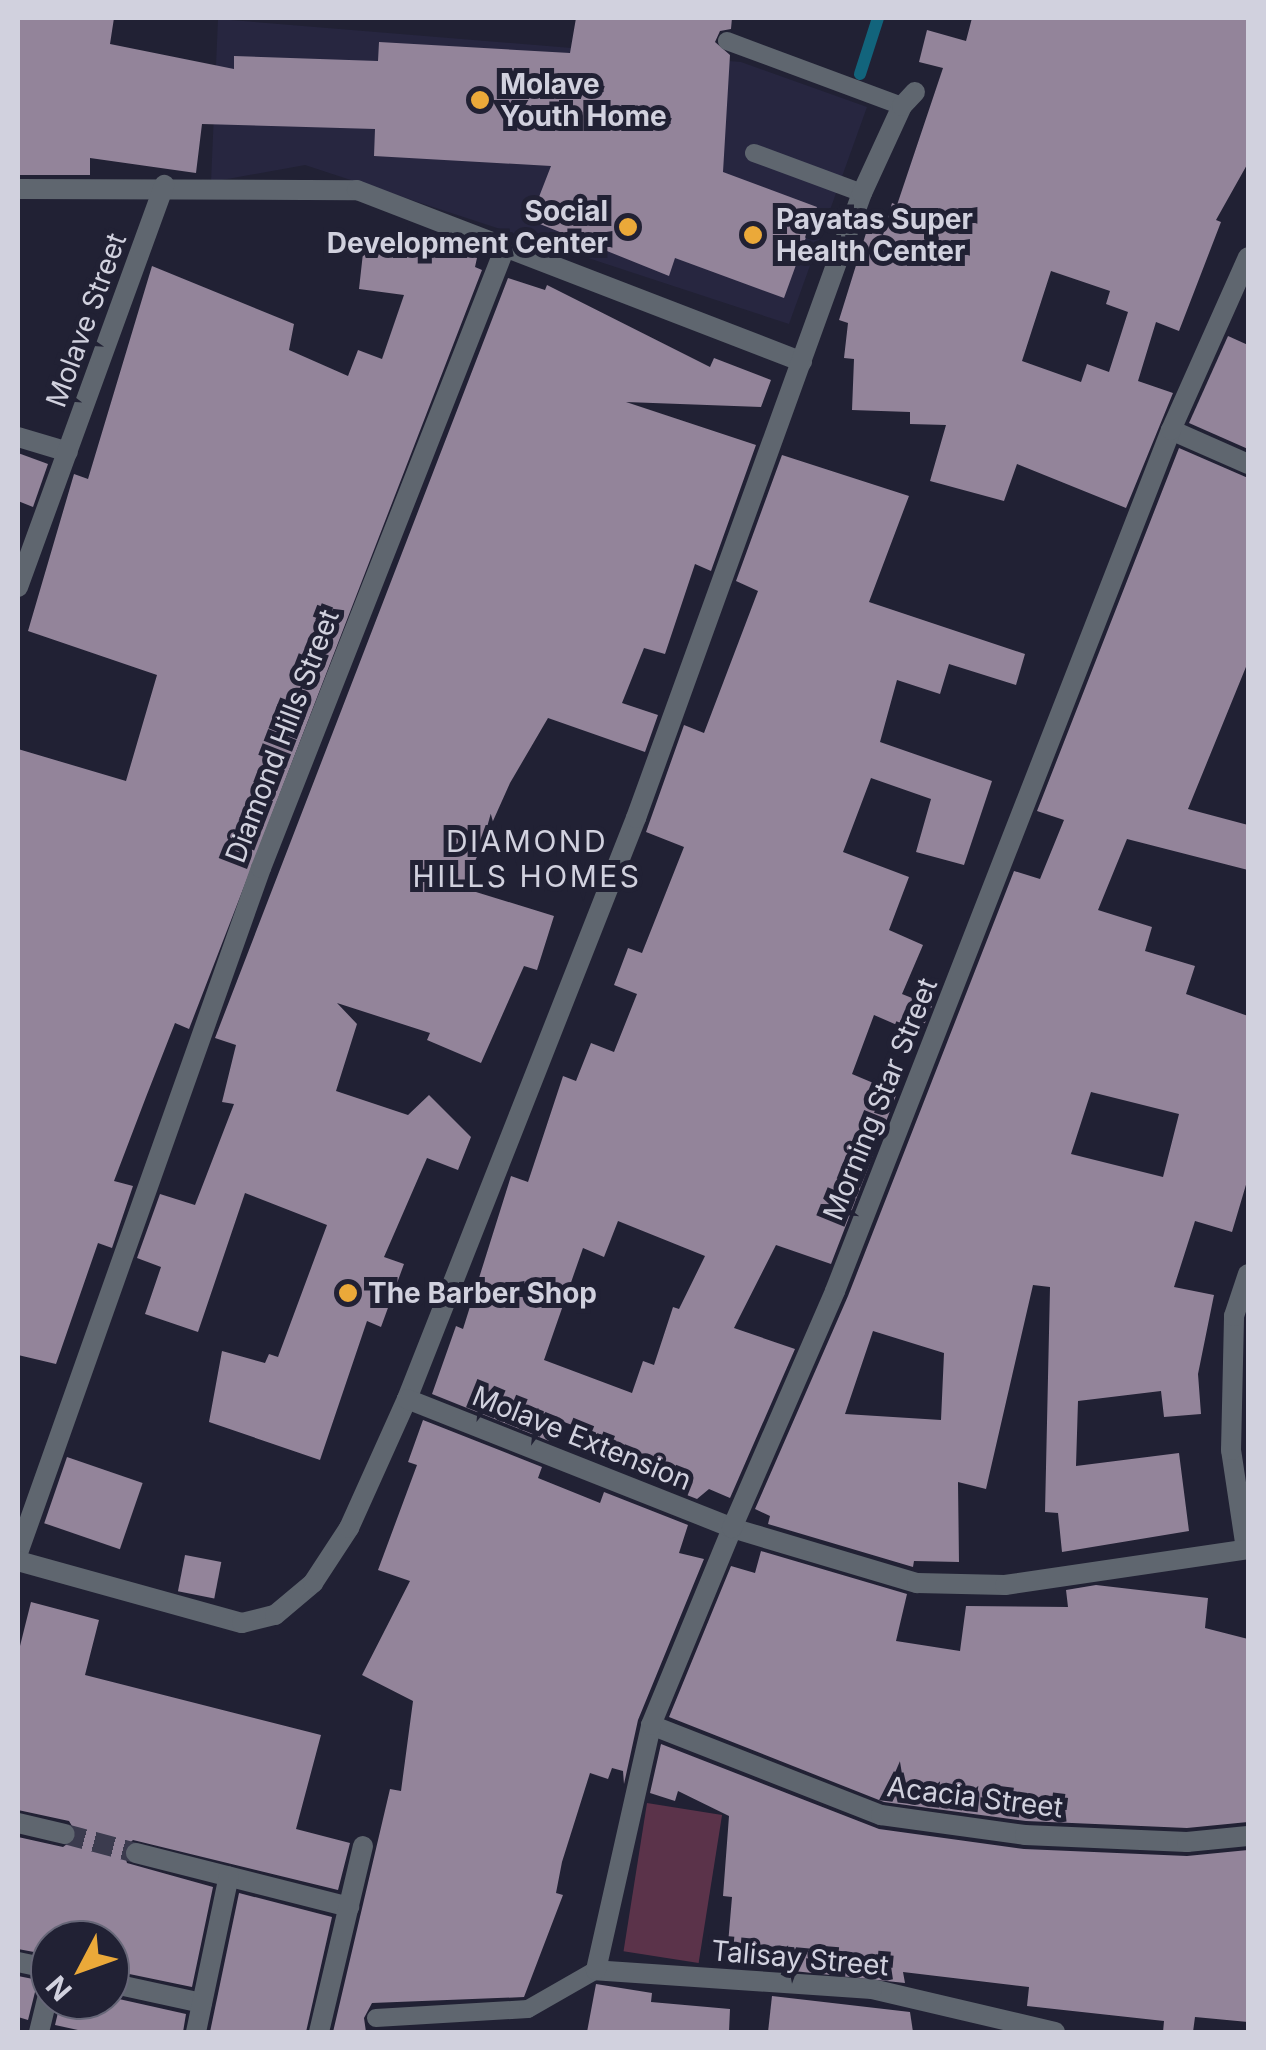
<!DOCTYPE html>
<html>
<head>
<meta charset="utf-8">
<style>
  body { margin:0 }
  #map { position:relative; width:1266px; height:2050px; overflow:hidden; background:#212134; font-family:Inter,sans-serif }
  div>[style] { position:absolute }
  .built>* { inset:0; background:#272640 }
  .green>* { inset:0; background:#5b334a; transform-origin:0 0 }
  .stream>* { height:12px; margin:-6px; padding:0 6px; transform-origin:6px; border-radius:6px; background:#12647c }
  .building>* { inset:0; background:#93849a; transform-origin:0 0 }
  .minor-tunnel>* { height:20px; margin-top:-10px; transform-origin:0; background:repeating-linear-gradient(90deg,#3b3b4e 0 20px,transparent 0 30px) }
  .service>* { height:18px; margin:-9px; padding:0 9px; transform-origin:9px; border-radius:9px; background:#5f666f }
  .minor>* { height:20px; margin:-10px; padding:0 10px; transform-origin:10px; border-radius:10px; background:#5f666f }
  .tertiary>* { height:20px; margin:-10px; padding:0 10px; transform-origin:10px; border-radius:10px; background:#5f666f }
  .dots>* { width:28px; height:28px; translate:-50% -50%; box-sizing:border-box; border:5px solid #212134; border-radius:50% }
  span { translate:-50% -50%; white-space:nowrap; text-align:center; line-height:1.15; -webkit-text-stroke:10px #212134; paint-order:stroke }
  .poi-label { font-size:28px; color:#d1d1de; font-weight:700 }
  .left { translate:0 -50%; text-align:left }
  .right { translate:-100% -50%; text-align:right }
  .street-label { font-size:28px; color:#d1d1de }
  .neighbourhood-label { font-size:30px; color:#d1d1de; letter-spacing:2.5px }
  .frame { position:absolute; inset:0; border:20px solid #d1d1de; pointer-events:none }
  .north { position:absolute; left:30px; top:1920px; width:100px; height:100px; box-sizing:border-box; background:#212134; border:2px solid #676778; border-radius:50%; rotate:229deg; font-size:28px; font-weight:700; line-height:40px; text-align:center; color:#d1d1de }
  .north::after { content:''; display:block; margin:auto; width:35px; height:45px; background:#eba939; clip-path:polygon(50% 0,100% 100%,50% 72%,0 100%) }
</style>
</head>
<body>
<div id="map">
  <div class="built">
    <i style="clip-path:polygon(218px 19px,741px 62px,867px 107px,789px 324px,305px 165px,211px 182px)"></i>
  </div>
  <div class="green">
    <i style="left:647px;top:1803px;width:76px;height:150px;rotate:9deg"></i>
  </div>
  <div class="stream">
    <i style="left:860px;top:74px;width:59px;rotate:-72.2deg"></i>
  </div>
  <div class="building">
    <i style="clip-path:polygon(18px 18px,114px 18px,110px 44px,234px 69px,234px 56px,378px 61px,379px 42px,570px 53px,576px 18px,732px 18px,731px 29px,720px 31px,715px 42px,730px 55px,723px 172px,817px 207px,784px 298px,675px 258px,669px 276px,530px 220px,551px 166px,374px 156px,375px 129px,202px 124px,196px 173px,90px 158px,90px 175px,18px 175px)"></i>
    <i style="clip-path:polygon(evenodd,972px 18px,1248px 18px,1248px 163px,1216px 220px,1221px 222px,1179px 331px,1156px 322px,1138px 381px,1173px 393px,1126px 508px,1017px 464px,1004px 501px,930px 481px,946px 425px,910px 424px,910px 412px,852px 410px,854px 359px,844px 358px,848px 323px,839px 320px,867px 230px,883px 235px,892px 203px,897px 205px,943px 68px,919px 62px,927px 30px,966px 41px,972px 18px,1051px 271px,1110px 291px,1106px 304px,1128px 312px,1109px 372px,1087px 364px,1081px 382px,1022px 361px,1051px 271px)"></i>
    <i style="clip-path:polygon(424px 241px,477px 258px,475px 267px,482px 270px,189px 1029px,175px 1023px,146px 1097px,114px 1181px,133px 1186px,112px 1248px,98px 1243px,56px 1364px,18px 1355px,18px 749px,126px 781px,157px 675px,28px 631px,74px 474px,88px 479px,152px 266px,294px 324px,289px 350px,348px 376px,358px 350px,382px 359px,404px 295px,359px 289px,364px 244px,420px 252px)"></i>
    <i style="clip-path:polygon(508px 278px,545px 290px,547px 285px,710px 367px,714px 358px,771px 380px,761px 407px,626px 402px,756px 445px,711px 571px,695px 564px,665px 654px,644px 648px,622px 703px,658px 715px,645px 752px,548px 718px,510px 783px,463px 888px,554px 916px,537px 970px,524px 966px,481px 1063px,427px 1040px,430px 1033px,337px 1003px,357px 1024px,336px 1091px,408px 1115px,429px 1095px,471px 1137px,458px 1170px,427px 1158px,384px 1257px,404px 1264px,381px 1327px,367px 1321px,320px 1460px,209px 1422px,222px 1351px,265px 1363px,269px 1354px,278px 1357px,327px 1225px,245px 1193px,198px 1332px,145px 1314px,161px 1267px,137px 1258px,160px 1194px,195px 1205px,234px 1104px,222px 1102px,236px 1045px,215px 1038px)"></i>
    <i style="clip-path:polygon(1228px 336px,1248px 345px,1248px 449px,1189px 423px)"></i>
    <i style="clip-path:polygon(evenodd,1179px 448px,1248px 478px,1248px 662px,1188px 809px,1248px 825px,1248px 870px,1127px 839px,1098px 910px,1152px 927px,1145px 951px,1195px 966px,1186px 994px,1248px 1016px,1248px 1178px,1232px 1232px,1195px 1221px,1174px 1287px,1214px 1295px,1198px 1374px,1201px 1414px,1164px 1417px,1161px 1391px,1078px 1401px,1076px 1466px,1179px 1453px,1189px 1531px,1062px 1552px,1058px 1513px,1045px 1512px,1050px 1287px,1033px 1285px,986px 1489px,958px 1482px,959px 1562px,914px 1561px,913px 1567px,768px 1524px,770px 1516px,755px 1509px,848px 1296px,1014px 871px,1040px 879px,1064px 820px,1037px 811px,1179px 448px,1091px 1092px,1179px 1114px,1163px 1177px,1071px 1154px,1091px 1092px,1179px 448px,873px 1331px,944px 1353px,941px 1420px,845px 1414px,873px 1331px)"></i>
    <i style="clip-path:polygon(18px 453px,48px 464px,33px 507px,18px 501px)"></i>
    <i style="clip-path:polygon(evenodd,782px 455px,909px 496px,869px 602px,1025px 654px,1016px 685px,949px 664px,940px 694px,897px 680px,880px 742px,992px 781px,964px 865px,916px 852px,931px 799px,871px 778px,843px 852px,909px 877px,889px 930px,923px 945px,902px 994px,932px 1006px,920px 1035px,874px 1015px,852px 1074px,897px 1093px,831px 1264px,776px 1245px,734px 1328px,795px 1349px,730px 1498px,709px 1489px,697px 1499px,613px 1466px,621px 1445px,615px 1441px,556px 1419px,549px 1441px,432px 1394px,456px 1326px,463px 1329px,511px 1176px,528px 1182px,563px 1076px,576px 1081px,591px 1043px,614px 1052px,637px 994px,614px 985px,628px 948px,642px 953px,684px 847px,646px 832px,684px 725px,704px 733px,758px 591px,736px 581px,782px 455px,618px 1221px,705px 1256px,679px 1309px,673px 1307px,654px 1365px,643px 1361px,632px 1393px,544px 1360px,583px 1248px,604px 1257px,618px 1221px)"></i>
    <i style="clip-path:polygon(423px 1420px,542px 1467px,538px 1478px,600px 1503px,604px 1492px,688px 1525px,679px 1553px,704px 1559px,638px 1720px,624px 1784px,623px 1771px,612px 1768px,608px 1779px,590px 1773px,562px 1862px,556px 1893px,563px 1895px,524px 1997px,372px 2003px,364px 2018px,366px 2032px,333px 2032px,390px 1789px,401px 1791px,413px 1701px,362px 1675px,410px 1581px,378px 1570px,417px 1465px,408px 1462px)"></i>
    <i style="left:67px;top:1457px;width:80px;height:70px;rotate:19deg"></i>
    <i style="clip-path:polygon(761px 1551px,907px 1594px,896px 1641px,960px 1651px,966px 1606px,1068px 1607px,1066px 1590px,1096px 1585px,1208px 1598px,1205px 1628px,1248px 1639px,1248px 1822px,1187px 1828px,1026px 1821px,884px 1802px,669px 1717px,731px 1566px,755px 1573px)"></i>
    <i style="left:185px;top:1555px;width:37px;height:37px;rotate:11deg"></i>
    <i style="clip-path:polygon(31px 1602px,99px 1620px,85px 1675px,321px 1735px,296px 1829px,350px 1843px,338px 1890px,133px 1840px,123px 1849px,127px 1863px,213px 1887px,192px 1987px,110px 1970px,110px 1940px,50px 1940px,50px 1955px,18px 1949px,18px 1837px,63px 1847px,78px 1836px,69px 1821px,18px 1810px,18px 1654px)"></i>
    <i style="clip-path:polygon(661px 1744px,879px 1829px,1024px 1849px,1187px 1856px,1248px 1850px,1248px 2022px,1195px 2017px,1193px 2032px,1163px 2032px,1164px 2021px,1027px 2006px,1029px 1987px,903px 1972px,905px 1983px,775px 1969px,778px 1947px,728px 1944px,732px 1897px,723px 1896px,729px 1816px,678px 1791px,675px 1801px,650px 1793px)"></i>
    <i style="clip-path:polygon(239px 1893px,332px 1917px,306px 2032px,210px 2032px)"></i>
    <i style="clip-path:polygon(18px 1976px,38px 1980px,28px 2020px,18px 2017px)"></i>
    <i style="clip-path:polygon(596px 1984px,652px 1993px,651px 2002px,730px 2009px,729px 2032px,587px 2032px)"></i>
    <i style="clip-path:polygon(772px 1996px,910px 2012px,913px 2032px,768px 2032px)"></i>
    <i style="clip-path:polygon(110px 1997px,186px 2014px,183px 2032px,87px 2032px,55px 2025px,61px 2000px)"></i>
  </div>
  <div class="minor-tunnel">
    <i style="left:65px;top:1834px;width:73px;rotate:15deg"></i>
  </div>
  <div class="service">
    <i style="left:727px;top:41px;width:187px;rotate:20.4deg"></i>
    <i style="left:754px;top:153px;width:115px;rotate:20.3deg"></i>
    <i style="left:376px;top:2018px;width:152px;rotate:-3.4deg"></i>
    <i style="left:528px;top:2009px;width:78px;rotate:-29.8deg"></i>
  </div>
  <div class="minor">
    <i style="left:18px;top:189px;width:339px;rotate:0.2deg"></i>
    <i style="left:357px;top:190px;width:477px;rotate:21.1deg"></i>
    <i style="left:1171px;top:430px;width:84px;rotate:23.8deg"></i>
    <i style="left:18px;top:437px;width:52px;rotate:16.7deg"></i>
    <i style="left:18px;top:587px;width:428px;rotate:-70deg"></i>
    <i style="left:407px;top:1399px;width:625px;rotate:-68.49deg"></i>
    <i style="left:636px;top:818px;width:665px;rotate:-70.12deg"></i>
    <i style="left:862px;top:193px;width:96px;rotate:-65.3deg"></i>
    <i style="left:902px;top:106px;width:19px;rotate:-47deg"></i>
    <i style="left:1246px;top:1549px;width:100px;rotate:-98.6deg"></i>
    <i style="left:1231px;top:1450px;width:134px;rotate:-88.7deg"></i>
    <i style="left:1234px;top:1316px;width:44px;rotate:-71.6deg"></i>
    <i style="left:18px;top:1553px;width:727px;rotate:-70.47deg"></i>
    <i style="left:261px;top:868px;width:669px;rotate:-68.53deg"></i>
    <i style="left:651px;top:1725px;width:247px;rotate:21.4deg"></i>
    <i style="left:881px;top:1815px;width:145px;rotate:7.9deg"></i>
    <i style="left:1025px;top:1835px;width:162px;rotate:2.5deg"></i>
    <i style="left:1187px;top:1842px;width:61px;rotate:-5.6deg"></i>
    <i style="left:18px;top:1823px;width:48px;rotate:13.2deg"></i>
    <i style="left:136px;top:1853px;width:220px;rotate:14.2deg"></i>
    <i style="left:18px;top:1962px;width:33px;rotate:12deg"></i>
    <i style="left:110px;top:1983px;width:94px;rotate:12.3deg"></i>
    <i style="left:39px;top:2032px;width:46px;rotate:-76.3deg"></i>
    <i style="left:196px;top:2032px;width:159px;rotate:-78.1deg"></i>
    <i style="left:319px;top:2032px;width:191px;rotate:-76.7deg"></i>
    <i style="left:1055px;top:2032px;width:188px;rotate:-166.8deg"></i>
    <i style="left:872px;top:1989px;width:277px;rotate:-176.1deg"></i>
    <i style="left:596px;top:1970px;width:251px;rotate:-77.3deg"></i>
    <i style="left:651px;top:1725px;width:213px;rotate:-67.6deg"></i>
    <i style="left:732px;top:1528px;width:193px;rotate:16.6deg"></i>
    <i style="left:917px;top:1583px;width:88px;rotate:1.3deg"></i>
    <i style="left:1005px;top:1585px;width:246px;rotate:-8.4deg"></i>
  </div>
  <div class="tertiary">
    <i style="left:18px;top:1561px;width:232px;rotate:15.5deg"></i>
    <i style="left:242px;top:1623px;width:34px;rotate:-14deg"></i>
    <i style="left:275px;top:1615px;width:50px;rotate:-40.1deg"></i>
    <i style="left:313px;top:1583px;width:66px;rotate:-56.8deg"></i>
    <i style="left:349px;top:1528px;width:141px;rotate:-65.8deg"></i>
    <i style="left:407px;top:1399px;width:350px;rotate:21.6deg"></i>
    <i style="left:732px;top:1528px;width:258px;rotate:-66.5deg"></i>
    <i style="left:835px;top:1291px;width:924px;rotate:-68.68deg"></i>
    <i style="left:1171px;top:430px;width:189px;rotate:-66deg"></i>
  </div>
  <div class="dots">
    <i style="left:480px;top:100px;background:#eba939"></i>
    <i style="left:628px;top:227px;background:#eba939"></i>
    <i style="left:753px;top:235px;background:#eba939"></i>
    <i style="left:348px;top:1293px;background:#eba939"></i>
  </div>
  <div class="poi-label">
    <span class="left" style="left:500px;top:100px">Molave<br>Youth Home</span>
    <span class="right" style="left:608px;top:227px">Social<br>Development Center</span>
    <span class="left" style="left:776px;top:235px">Payatas Super<br>Health Center</span>
    <span class="left" style="left:368px;top:1293px">The Barber Shop</span>
  </div>
  <div class="street-label">
    <span style="left:86px;top:320px;rotate:-70deg">Molave Street</span>
    <span style="left:282px;top:736px;rotate:-69deg">Diamond Hills Street</span>
    <span style="left:880px;top:1099px;rotate:-68deg">Morning Star Street</span>
    <span style="left:582px;top:1438px;rotate:22deg">Molave Extension</span>
    <span style="left:975px;top:1797px;rotate:7deg">Acacia Street</span>
    <span style="left:800px;top:1958px;rotate:5deg">Talisay Street</span>
  </div>
  <div class="neighbourhood-label">
    <span style="left:527px;top:858px">DIAMOND<br>HILLS HOMES</span>
  </div>
  <div class="frame"></div>
  <div class="north">N</div>
</div>
</body>
</html>
